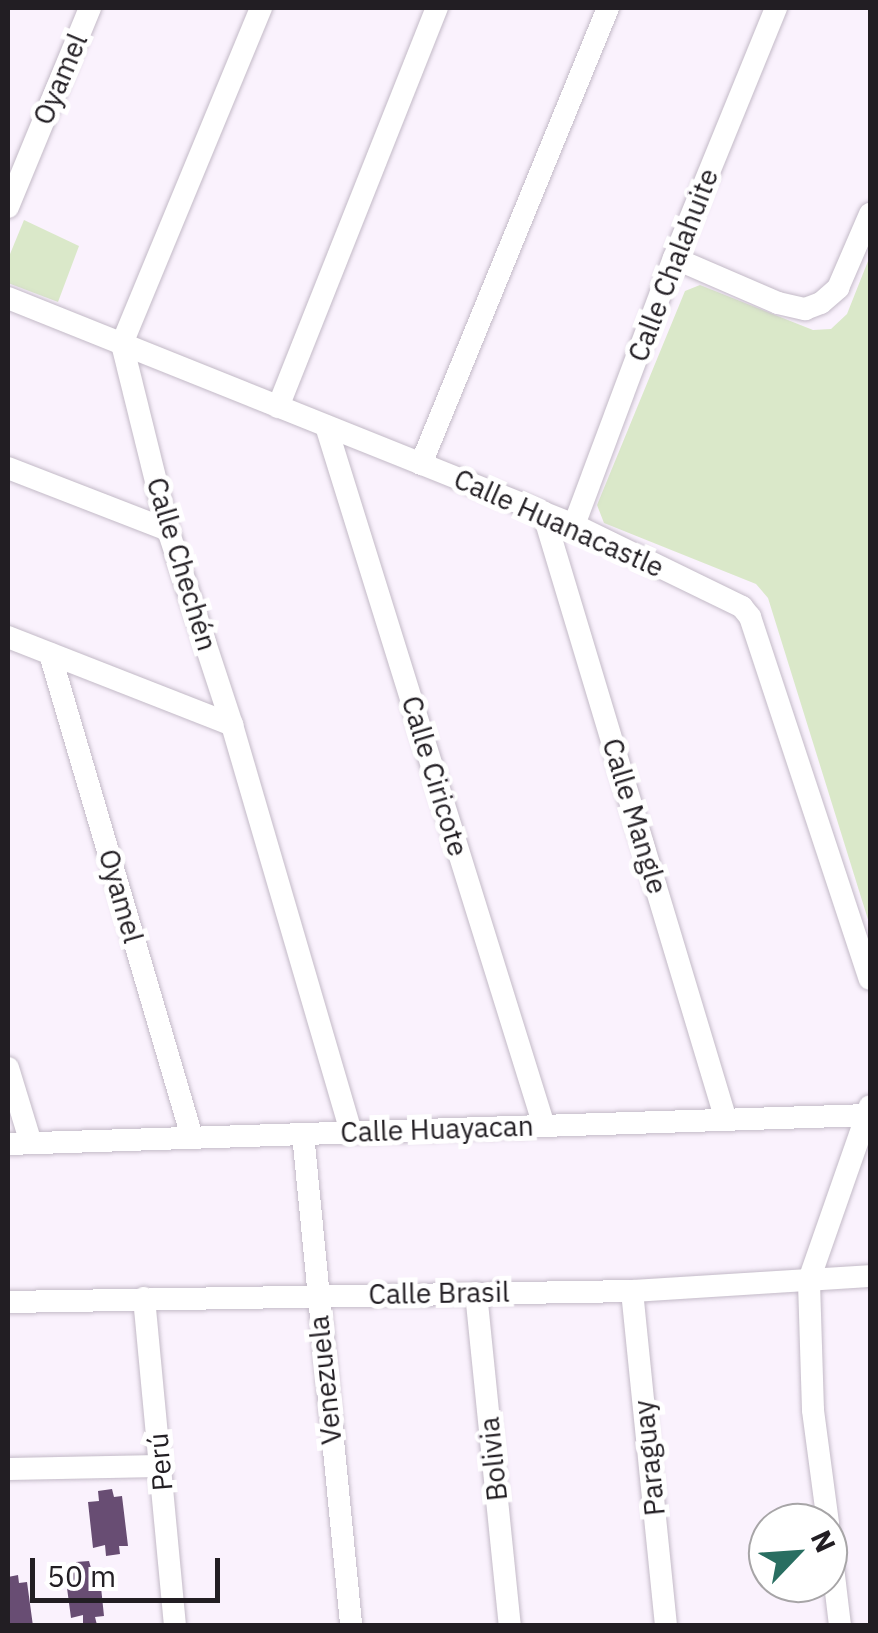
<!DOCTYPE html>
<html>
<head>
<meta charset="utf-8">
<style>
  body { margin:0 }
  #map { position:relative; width:878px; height:1633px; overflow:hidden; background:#faf2fd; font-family:"IBM Plex Sans",sans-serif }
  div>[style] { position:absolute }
  .green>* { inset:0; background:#dae8c9 }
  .building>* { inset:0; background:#684d73 }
  .roads { filter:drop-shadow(0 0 2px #c3bac7) drop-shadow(0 0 2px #c3bac7) }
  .street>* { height:22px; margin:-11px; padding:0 11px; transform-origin:11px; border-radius:11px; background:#fff }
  span { translate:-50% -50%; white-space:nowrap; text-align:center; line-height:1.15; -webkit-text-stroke:10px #fff; paint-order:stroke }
  .street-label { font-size:28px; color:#221e23 }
  .frame { position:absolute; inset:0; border:10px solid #221e23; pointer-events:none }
  .north { position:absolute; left:748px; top:1503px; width:100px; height:100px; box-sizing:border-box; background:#fff; border:2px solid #a7a5a7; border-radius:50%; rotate:65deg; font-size:28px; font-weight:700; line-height:40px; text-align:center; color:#221e23 }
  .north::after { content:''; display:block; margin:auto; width:35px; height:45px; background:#296e61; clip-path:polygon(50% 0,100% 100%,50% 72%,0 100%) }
  .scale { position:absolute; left:30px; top:1558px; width:190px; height:45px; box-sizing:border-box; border:5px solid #221e23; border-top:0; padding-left:12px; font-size:30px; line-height:35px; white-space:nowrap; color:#221e23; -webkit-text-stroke:8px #fff; paint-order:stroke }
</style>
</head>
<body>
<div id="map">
  <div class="green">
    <i style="clip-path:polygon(24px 220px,79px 246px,58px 302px,8px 283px,8px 259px)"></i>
    <i style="clip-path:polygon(870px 256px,870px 926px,768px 598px,756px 584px,604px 523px,597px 505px,685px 291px,700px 285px,813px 330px,831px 329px,847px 314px)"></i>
  </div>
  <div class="building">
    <i style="clip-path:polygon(112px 1489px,114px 1497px,122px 1496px,128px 1546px,119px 1546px,120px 1554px,106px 1556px,105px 1545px,93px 1548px,88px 1502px,99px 1501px,98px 1491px)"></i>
    <i style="clip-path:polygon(89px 1561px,91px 1568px,99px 1568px,104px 1616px,95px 1617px,97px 1625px,83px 1626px,83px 1615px,71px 1618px,65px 1573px,76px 1572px,76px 1562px)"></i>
    <i style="clip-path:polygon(18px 1575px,19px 1583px,27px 1582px,33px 1626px,8px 1626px,8px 1577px)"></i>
  </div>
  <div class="roads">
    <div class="street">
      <i style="left:261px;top:8px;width:364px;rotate:112.5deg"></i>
      <i style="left:122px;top:344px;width:192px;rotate:76.1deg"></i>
      <i style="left:168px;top:530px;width:205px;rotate:71.8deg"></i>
      <i style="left:232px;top:725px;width:424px;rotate:73.7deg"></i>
      <i style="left:8px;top:207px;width:215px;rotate:-67.6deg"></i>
      <i style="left:674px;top:258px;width:113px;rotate:23.4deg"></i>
      <i style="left:778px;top:303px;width:28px;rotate:13deg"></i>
      <i style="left:805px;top:309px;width:17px;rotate:-21deg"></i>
      <i style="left:821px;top:303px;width:23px;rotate:-41deg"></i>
      <i style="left:838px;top:288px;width:81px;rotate:-66.6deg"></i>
      <i style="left:8px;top:298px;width:610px;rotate:21.85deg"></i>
      <i style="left:574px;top:525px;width:187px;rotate:26deg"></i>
      <i style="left:742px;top:607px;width:13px;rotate:51deg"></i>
      <i style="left:750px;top:617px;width:381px;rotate:71.7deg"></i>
      <i style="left:278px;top:407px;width:430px;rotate:-68.3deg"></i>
      <i style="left:326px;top:426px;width:733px;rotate:72.7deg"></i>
      <i style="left:421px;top:464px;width:493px;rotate:-67.7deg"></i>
      <i style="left:8px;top:468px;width:172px;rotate:21.2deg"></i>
      <i style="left:543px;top:512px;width:635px;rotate:73.25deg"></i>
      <i style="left:574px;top:525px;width:285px;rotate:-69.5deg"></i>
      <i style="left:674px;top:258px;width:270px;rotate:-67.8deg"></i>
      <i style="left:8px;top:637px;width:241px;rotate:21.4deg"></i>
      <i style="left:50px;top:654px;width:503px;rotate:73.62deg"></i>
      <i style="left:8px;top:1068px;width:78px;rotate:73deg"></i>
      <i style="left:303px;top:1134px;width:494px;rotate:84.4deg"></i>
      <i style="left:8px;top:1144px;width:862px;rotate:-1.93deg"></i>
      <i style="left:632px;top:1291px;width:337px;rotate:84.2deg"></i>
      <i style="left:476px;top:1293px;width:335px;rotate:84.2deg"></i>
      <i style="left:144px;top:1298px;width:329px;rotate:84.6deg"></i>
      <i style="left:8px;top:1302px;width:624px;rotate:-1.01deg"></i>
      <i style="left:632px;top:1291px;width:238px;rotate:-3.6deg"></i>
      <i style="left:8px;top:1469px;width:152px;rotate:-1.1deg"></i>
      <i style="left:828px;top:1523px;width:114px;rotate:-97.6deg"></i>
      <i style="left:813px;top:1410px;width:130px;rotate:-91.8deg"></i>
      <i style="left:809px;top:1280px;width:184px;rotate:-70.7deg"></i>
      <i style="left:828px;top:1525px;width:102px;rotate:83.2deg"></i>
    </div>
  </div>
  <div class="street-label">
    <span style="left:60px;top:79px;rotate:-67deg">Oyamel</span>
    <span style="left:673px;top:265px;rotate:-69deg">Calle Chalahuite</span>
    <span style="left:559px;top:523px;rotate:24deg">Calle Huanacastle</span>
    <span style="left:182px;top:564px;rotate:73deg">Calle Chechén</span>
    <span style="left:435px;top:776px;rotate:73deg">Calle Ciricote</span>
    <span style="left:635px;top:816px;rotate:73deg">Calle Mangle</span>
    <span style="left:121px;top:896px;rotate:74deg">Oyamel</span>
    <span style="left:437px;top:1129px;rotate:-2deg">Calle Huayacan</span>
    <span style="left:439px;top:1293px;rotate:-1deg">Calle Brasil</span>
    <span style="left:325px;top:1380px;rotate:-96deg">Venezuela</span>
    <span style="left:649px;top:1458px;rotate:-96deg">Paraguay</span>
    <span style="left:493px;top:1459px;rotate:-96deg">Bolivia</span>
    <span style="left:160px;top:1462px;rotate:-95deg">Perú</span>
  </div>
  <div class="frame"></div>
  <div class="north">N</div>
  <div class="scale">50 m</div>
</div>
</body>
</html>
